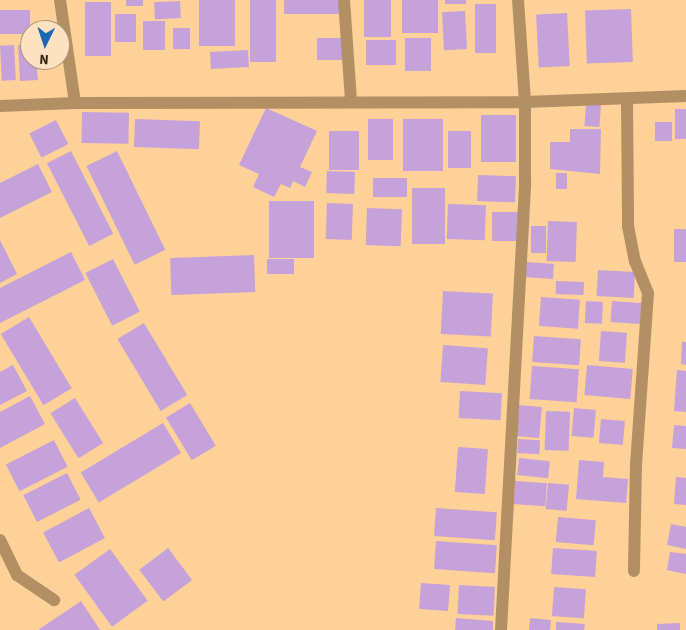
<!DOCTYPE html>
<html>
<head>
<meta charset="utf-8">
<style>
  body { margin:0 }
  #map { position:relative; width:686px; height:630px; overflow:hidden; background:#fdd198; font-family:"Source Sans 3",sans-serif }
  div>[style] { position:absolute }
  .building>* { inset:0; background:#c6a2da; transform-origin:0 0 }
  .minor>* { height:12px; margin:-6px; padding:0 6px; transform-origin:6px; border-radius:6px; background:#b29064 }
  span { translate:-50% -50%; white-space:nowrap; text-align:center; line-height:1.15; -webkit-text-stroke:4px #fce2c0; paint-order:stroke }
  .north { position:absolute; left:20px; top:20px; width:50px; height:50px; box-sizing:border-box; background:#fce2c0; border:1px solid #ac9678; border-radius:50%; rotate:184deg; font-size:14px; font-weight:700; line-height:20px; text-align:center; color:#34230c }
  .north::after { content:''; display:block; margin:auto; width:18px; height:22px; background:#1b67b6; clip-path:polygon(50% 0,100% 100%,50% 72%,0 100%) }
</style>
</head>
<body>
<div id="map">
  <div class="building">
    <i style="left:126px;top:0;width:17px;height:6px"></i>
    <i style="left:199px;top:0;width:36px;height:46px"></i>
    <i style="left:250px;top:0;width:26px;height:62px"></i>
    <i style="left:284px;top:0;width:59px;height:14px"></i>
    <i style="left:364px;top:0;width:27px;height:37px"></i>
    <i style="left:402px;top:0;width:36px;height:33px"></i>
    <i style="left:445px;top:0;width:21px;height:4px"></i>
    <i style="left:180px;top:1px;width:17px;height:26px;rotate:87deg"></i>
    <i style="left:85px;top:2px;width:26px;height:54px"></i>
    <i style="left:475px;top:4px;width:21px;height:49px"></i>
    <i style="left:631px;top:9px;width:53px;height:46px;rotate:88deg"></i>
    <i style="left:30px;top:10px;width:24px;height:30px;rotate:90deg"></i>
    <i style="left:465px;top:11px;width:38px;height:23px;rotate:87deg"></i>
    <i style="left:567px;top:13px;width:53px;height:31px;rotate:87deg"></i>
    <i style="left:115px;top:14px;width:21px;height:28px"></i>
    <i style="left:143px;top:21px;width:22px;height:29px"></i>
    <i style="left:173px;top:28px;width:17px;height:21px"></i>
    <i style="left:317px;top:38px;width:27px;height:22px"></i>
    <i style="left:405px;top:38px;width:26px;height:33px"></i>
    <i style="left:366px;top:40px;width:30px;height:25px"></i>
    <i style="left:14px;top:45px;width:35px;height:14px;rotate:87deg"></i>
    <i style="clip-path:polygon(18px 45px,30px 45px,30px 60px,36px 60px,38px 80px,20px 81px)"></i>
    <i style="left:248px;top:50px;width:17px;height:38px;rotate:87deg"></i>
    <i style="left:586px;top:104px;width:15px;height:22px;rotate:4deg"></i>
    <i style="clip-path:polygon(266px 108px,317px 131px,300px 167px,312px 172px,305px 187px,293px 181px,290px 188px,281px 184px,274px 197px,253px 187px,259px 174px,239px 165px)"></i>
    <i style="left:675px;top:109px;width:11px;height:30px"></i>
    <i style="left:82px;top:112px;width:47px;height:31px;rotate:1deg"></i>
    <i style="left:481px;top:115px;width:35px;height:47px"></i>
    <i style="left:135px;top:119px;width:65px;height:28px;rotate:2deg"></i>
    <i style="left:368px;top:119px;width:25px;height:41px"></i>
    <i style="left:403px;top:119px;width:40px;height:52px"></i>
    <i style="left:56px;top:120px;width:27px;height:30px;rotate:63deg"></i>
    <i style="left:655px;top:122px;width:17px;height:19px"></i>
    <i style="clip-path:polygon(570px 129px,601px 129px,600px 174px,550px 169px,550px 142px,570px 142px)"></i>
    <i style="left:329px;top:131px;width:30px;height:39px"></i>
    <i style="left:448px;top:131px;width:23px;height:37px"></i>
    <i style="left:71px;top:151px;width:93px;height:27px;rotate:63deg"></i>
    <i style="left:117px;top:151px;width:110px;height:34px;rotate:64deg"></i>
    <i style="clip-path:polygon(38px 164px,52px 192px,0 218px,0 183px)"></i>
    <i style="left:327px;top:171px;width:28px;height:22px;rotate:2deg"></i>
    <i style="left:556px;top:173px;width:11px;height:16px"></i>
    <i style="left:478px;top:175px;width:38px;height:26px;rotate:2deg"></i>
    <i style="left:373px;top:178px;width:34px;height:19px"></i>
    <i style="left:412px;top:188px;width:33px;height:56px"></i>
    <i style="left:269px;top:201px;width:45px;height:57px"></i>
    <i style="left:327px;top:203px;width:26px;height:36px;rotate:2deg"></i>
    <i style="left:448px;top:204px;width:38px;height:35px;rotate:2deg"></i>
    <i style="left:367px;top:208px;width:35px;height:37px;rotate:2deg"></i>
    <i style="left:492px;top:212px;width:28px;height:29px"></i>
    <i style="left:548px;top:221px;width:29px;height:40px;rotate:2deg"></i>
    <i style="left:531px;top:226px;width:15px;height:27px"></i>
    <i style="left:674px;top:229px;width:12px;height:33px"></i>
    <i style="clip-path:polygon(0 240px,17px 274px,0 283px)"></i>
    <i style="clip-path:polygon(71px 252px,85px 280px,0 323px,0 288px)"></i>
    <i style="left:254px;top:255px;width:37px;height:84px;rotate:88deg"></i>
    <i style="left:113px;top:259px;width:59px;height:31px;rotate:63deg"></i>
    <i style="left:267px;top:259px;width:27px;height:15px"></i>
    <i style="left:526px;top:262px;width:28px;height:15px;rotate:4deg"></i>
    <i style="left:598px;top:270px;width:37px;height:26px;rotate:3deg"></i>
    <i style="left:556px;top:281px;width:28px;height:13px;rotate:2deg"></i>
    <i style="left:443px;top:291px;width:50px;height:43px;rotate:3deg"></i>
    <i style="left:541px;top:297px;width:39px;height:29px;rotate:4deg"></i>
    <i style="left:586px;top:301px;width:17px;height:22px;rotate:3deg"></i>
    <i style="left:612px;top:301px;width:31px;height:21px;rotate:4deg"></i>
    <i style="left:29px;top:317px;width:83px;height:33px;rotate:59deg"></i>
    <i style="left:144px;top:323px;width:84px;height:31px;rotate:59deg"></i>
    <i style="left:601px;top:331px;width:26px;height:30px;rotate:4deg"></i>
    <i style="left:534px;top:336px;width:47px;height:26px;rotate:4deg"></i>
    <i style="clip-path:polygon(682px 342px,686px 342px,686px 365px,681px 364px)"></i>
    <i style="left:443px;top:345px;width:45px;height:37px;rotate:4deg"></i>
    <i style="clip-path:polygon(13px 365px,27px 391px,0 405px,0 372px)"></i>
    <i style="left:587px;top:365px;width:46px;height:30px;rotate:5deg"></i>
    <i style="left:532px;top:366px;width:47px;height:33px;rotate:4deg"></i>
    <i style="clip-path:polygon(677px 370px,686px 371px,686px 412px,674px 411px)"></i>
    <i style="left:460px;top:391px;width:42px;height:27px;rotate:3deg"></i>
    <i style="clip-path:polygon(30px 396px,45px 424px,0 448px,0 412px)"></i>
    <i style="left:75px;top:398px;width:53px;height:29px;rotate:58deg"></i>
    <i style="left:190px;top:403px;width:50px;height:28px;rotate:59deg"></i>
    <i style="left:518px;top:405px;width:24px;height:31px;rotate:5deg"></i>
    <i style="left:574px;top:408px;width:22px;height:28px;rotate:5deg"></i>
    <i style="left:546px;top:411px;width:24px;height:39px;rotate:2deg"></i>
    <i style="left:601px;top:419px;width:24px;height:24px;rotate:5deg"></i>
    <i style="left:163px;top:423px;width:35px;height:96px;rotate:59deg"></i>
    <i style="clip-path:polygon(674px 425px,686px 426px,686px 449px,672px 448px)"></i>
    <i style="left:518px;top:439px;width:22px;height:14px;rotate:3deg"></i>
    <i style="left:54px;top:440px;width:30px;height:54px;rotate:63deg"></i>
    <i style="left:458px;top:447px;width:30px;height:45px;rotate:4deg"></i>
    <i style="left:519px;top:458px;width:31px;height:17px;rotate:6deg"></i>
    <i style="clip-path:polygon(579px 460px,604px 462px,603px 477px,628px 479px,626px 503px,576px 499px)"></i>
    <i style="left:67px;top:473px;width:30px;height:49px;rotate:63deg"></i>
    <i style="clip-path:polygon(676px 477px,686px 478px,686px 505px,674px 504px)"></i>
    <i style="left:515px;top:481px;width:32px;height:23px;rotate:4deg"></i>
    <i style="left:548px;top:483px;width:21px;height:26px;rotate:5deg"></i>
    <i style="left:89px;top:508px;width:34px;height:52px;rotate:62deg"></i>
    <i style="left:436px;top:508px;width:61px;height:28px;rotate:4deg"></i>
    <i style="left:558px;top:517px;width:38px;height:25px;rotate:5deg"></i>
    <i style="clip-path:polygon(671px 524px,686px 527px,686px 549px,667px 545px)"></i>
    <i style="left:436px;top:541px;width:61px;height:28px;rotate:4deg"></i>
    <i style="left:168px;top:548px;width:40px;height:36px;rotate:53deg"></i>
    <i style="left:553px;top:548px;width:44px;height:26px;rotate:4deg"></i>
    <i style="left:110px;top:549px;width:64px;height:44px;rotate:54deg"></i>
    <i style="clip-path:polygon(670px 552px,686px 554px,686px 574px,667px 570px)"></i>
    <i style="left:421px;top:583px;width:29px;height:26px;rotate:4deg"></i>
    <i style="left:459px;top:585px;width:36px;height:29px;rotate:3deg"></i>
    <i style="left:554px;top:587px;width:32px;height:29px;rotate:4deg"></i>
    <i style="clip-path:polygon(81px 601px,100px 630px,38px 630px)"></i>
    <i style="clip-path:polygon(456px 618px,493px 621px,493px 630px,455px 630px)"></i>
    <i style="clip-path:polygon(530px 618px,551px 620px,550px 630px,529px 630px)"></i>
    <i style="clip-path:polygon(556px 622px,585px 624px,584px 630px,556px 630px)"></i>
    <i style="clip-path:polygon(680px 623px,680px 630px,657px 630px,657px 624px)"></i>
  </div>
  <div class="minor">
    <i style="left:60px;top:0;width:104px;rotate:81.7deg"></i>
    <i style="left:344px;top:0;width:101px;rotate:86deg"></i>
    <i style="left:627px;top:101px;width:125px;rotate:89.5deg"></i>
    <i style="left:628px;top:226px;width:36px;rotate:79deg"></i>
    <i style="left:635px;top:261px;width:35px;rotate:68deg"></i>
    <i style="left:648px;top:293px;width:171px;rotate:94deg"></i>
    <i style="left:636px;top:464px;width:107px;rotate:91.1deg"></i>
    <i style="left:0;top:106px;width:75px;rotate:-2.3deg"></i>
    <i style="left:75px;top:103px;width:450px;rotate:-0.1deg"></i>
    <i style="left:525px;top:102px;width:161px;rotate:-2.1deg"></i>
    <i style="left:0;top:540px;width:39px;rotate:64deg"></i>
    <i style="left:17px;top:575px;width:45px;rotate:34deg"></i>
    <i style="left:501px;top:630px;width:448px;rotate:-86.9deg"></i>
    <i style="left:525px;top:183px;width:81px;rotate:-90deg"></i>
    <i style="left:525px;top:102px;width:102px;rotate:-93.9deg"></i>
  </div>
  <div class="north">N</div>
</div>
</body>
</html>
